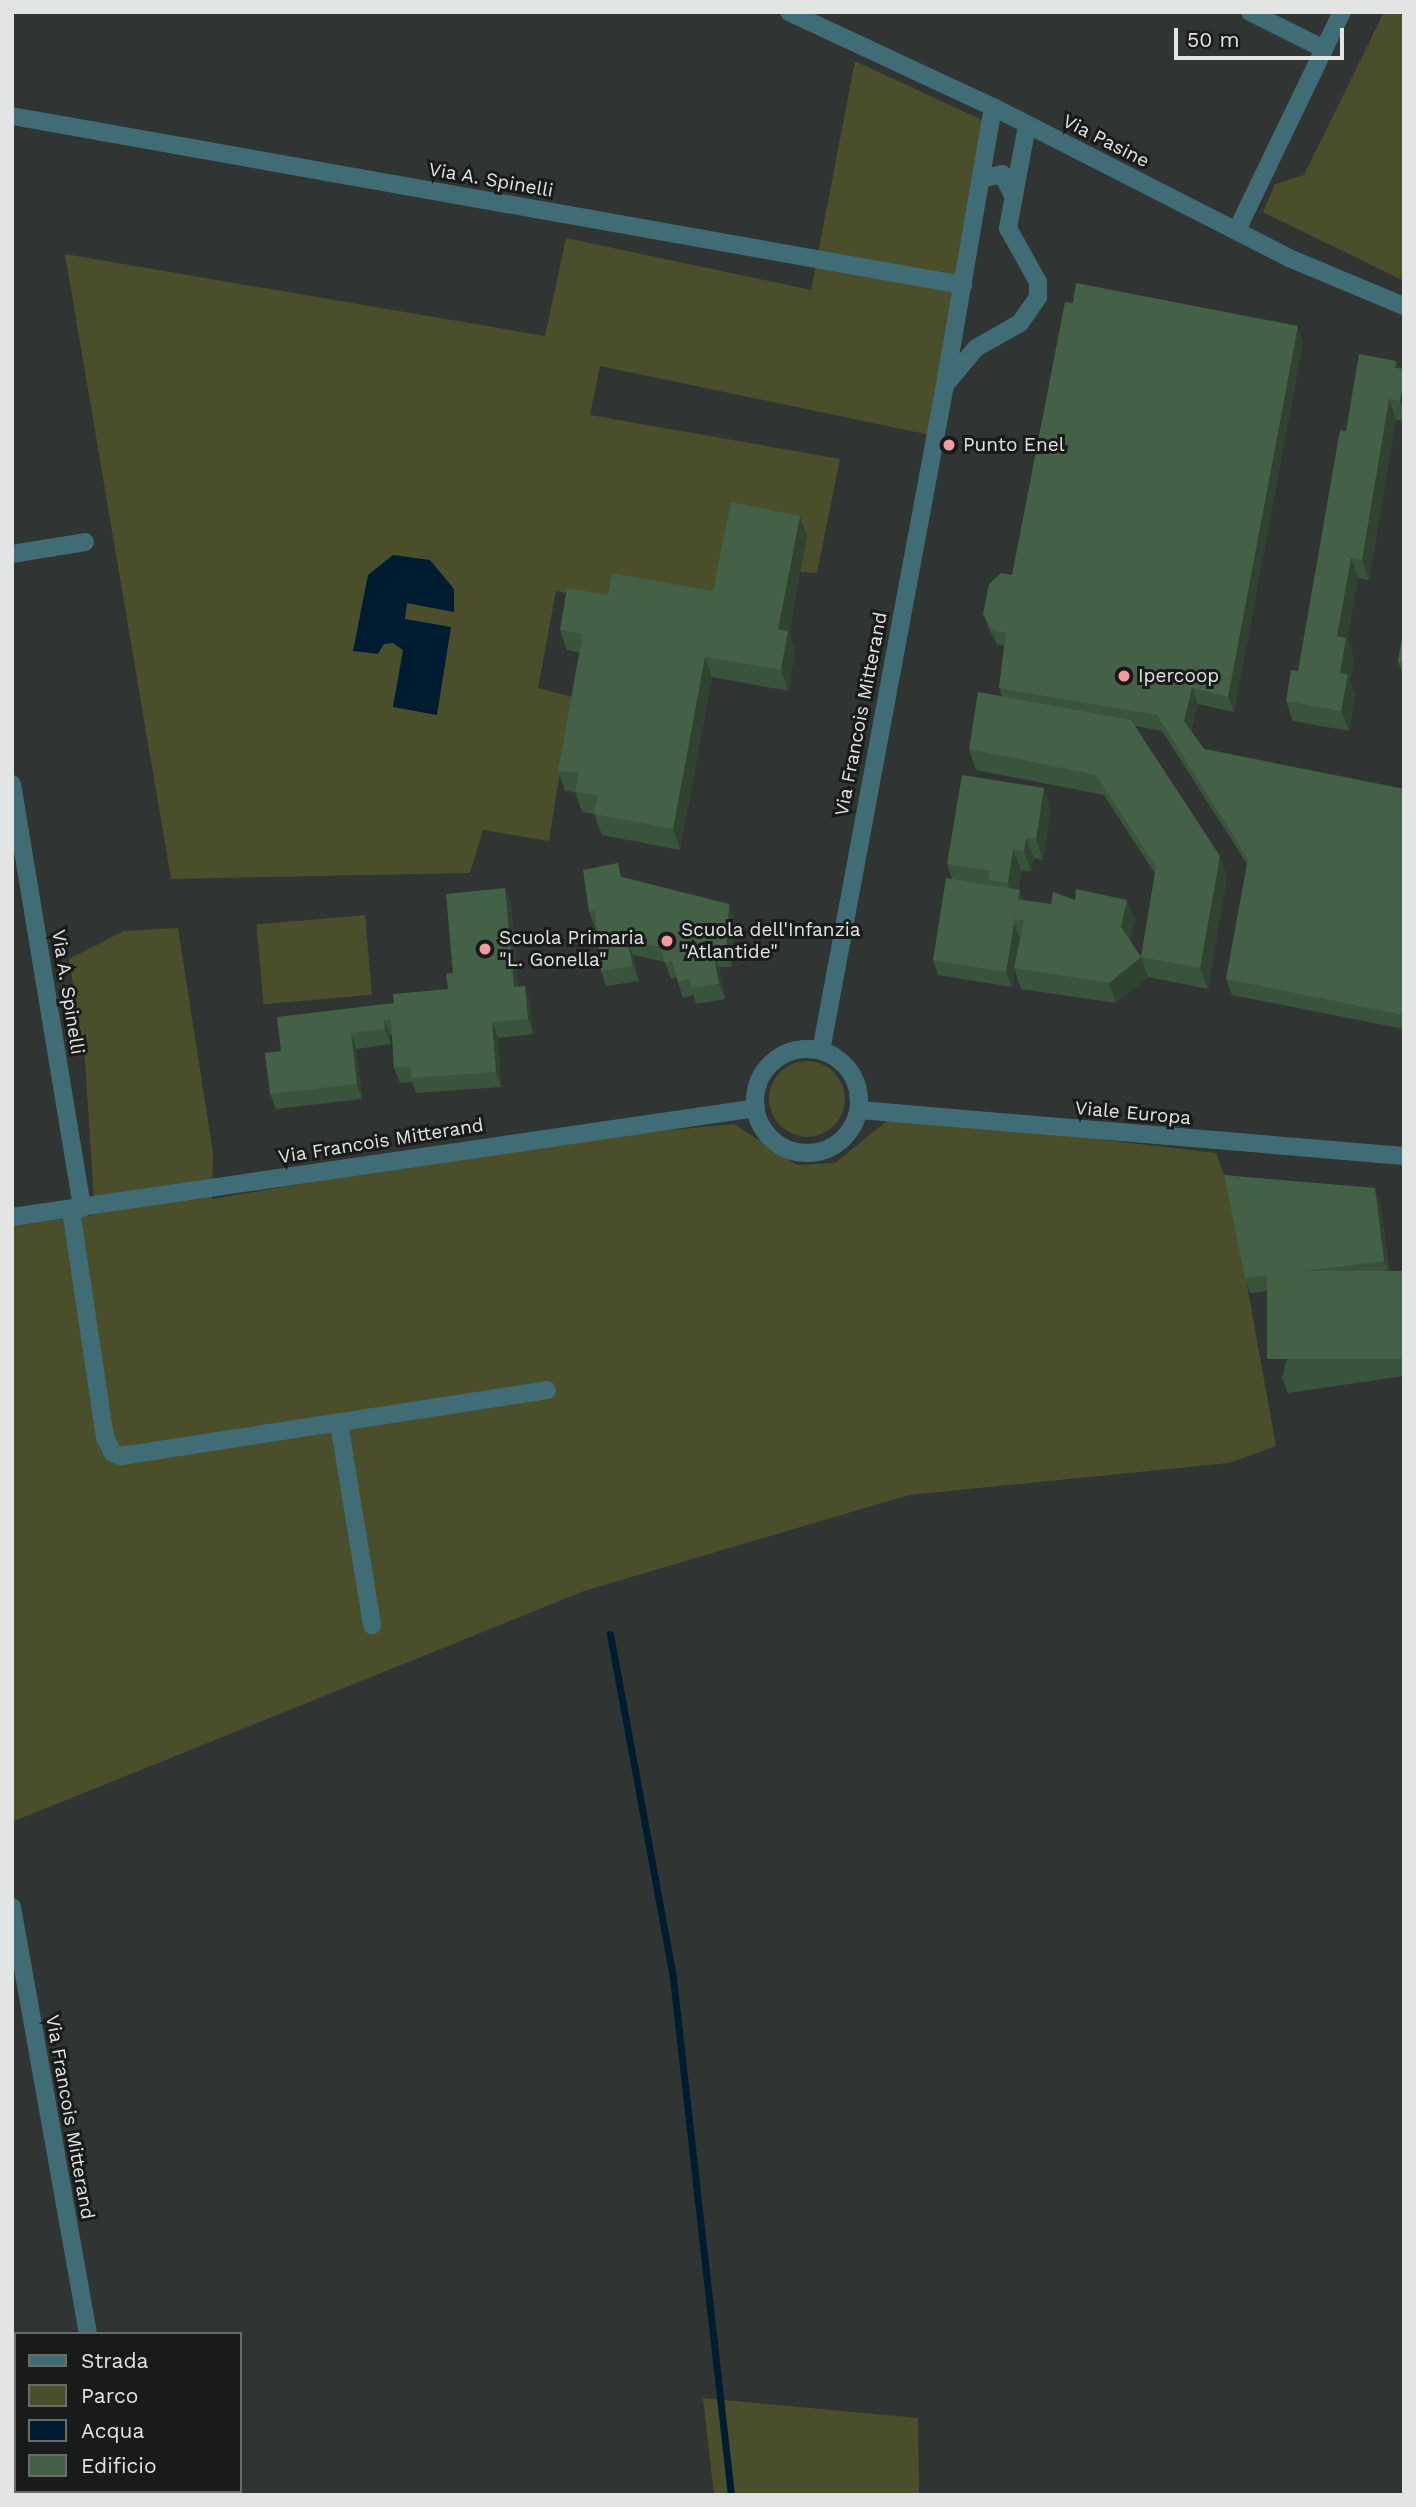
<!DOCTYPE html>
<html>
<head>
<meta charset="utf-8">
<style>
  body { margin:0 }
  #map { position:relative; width:1416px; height:2507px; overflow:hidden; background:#303433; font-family:"Work Sans",sans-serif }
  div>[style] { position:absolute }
  .green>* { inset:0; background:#4a4e2b; transform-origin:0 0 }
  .round { border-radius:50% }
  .water>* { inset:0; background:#001c31 }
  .stream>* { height:7px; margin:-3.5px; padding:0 3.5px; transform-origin:3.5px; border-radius:3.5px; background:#001c31 }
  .street>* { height:18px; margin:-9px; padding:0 9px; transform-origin:9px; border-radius:9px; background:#406d75 }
  .street>.ring { margin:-9px; padding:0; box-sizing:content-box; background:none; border:18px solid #406d75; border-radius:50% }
  .wall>* { inset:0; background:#3a533c }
  .shaded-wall>* { inset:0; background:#304331 }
  .building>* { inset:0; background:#446046; transform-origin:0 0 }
  .dots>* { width:19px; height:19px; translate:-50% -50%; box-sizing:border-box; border:4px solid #191b1b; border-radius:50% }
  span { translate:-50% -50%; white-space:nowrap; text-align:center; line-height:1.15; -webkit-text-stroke:6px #191b1b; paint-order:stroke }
  .street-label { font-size:19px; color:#e2e5e4 }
  .poi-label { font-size:19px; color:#e2e5e4 }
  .left { translate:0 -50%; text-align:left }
  .frame { position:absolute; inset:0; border:14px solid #e2e5e4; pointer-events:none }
  .legend { position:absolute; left:14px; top:2332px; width:228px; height:161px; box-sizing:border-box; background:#191b1b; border:2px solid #696c6b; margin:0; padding:9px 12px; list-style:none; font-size:21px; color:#e2e5e4 }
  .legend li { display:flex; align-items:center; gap:14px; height:35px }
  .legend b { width:35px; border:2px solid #696c6b }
  .scale { position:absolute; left:1174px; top:28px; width:170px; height:32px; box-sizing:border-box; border:4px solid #e2e5e4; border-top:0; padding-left:9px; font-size:21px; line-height:24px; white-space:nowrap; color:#e2e5e4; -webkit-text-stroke:5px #191b1b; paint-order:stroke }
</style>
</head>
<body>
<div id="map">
  <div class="green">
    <i style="clip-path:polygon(1384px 12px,1404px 12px,1404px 281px,1263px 212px,1275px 184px,1304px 175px)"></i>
    <i style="clip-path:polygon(855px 61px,984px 121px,930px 435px,600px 366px,590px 415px,840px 459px,817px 573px,800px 572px,807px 536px,721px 611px,617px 603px,556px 591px,538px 688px,572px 697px,549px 841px,483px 830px,470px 873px,171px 879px,65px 254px,545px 336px,566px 238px,811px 290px)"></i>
    <i style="left:365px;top:915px;width:80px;height:109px;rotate:85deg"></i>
    <i style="clip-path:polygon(178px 928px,213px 1153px,212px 1199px,549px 1142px,734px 1124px,797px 1165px,835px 1163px,894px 1115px,1216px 1153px,1230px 1191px,1276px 1446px,1229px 1463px,909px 1495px,584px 1591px,12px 1822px,12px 1226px,95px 1215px,85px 1060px,69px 959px,124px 931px)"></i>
    <i class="round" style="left:769px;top:1061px;width:76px;height:76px"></i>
    <i style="clip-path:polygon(703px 2398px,918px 2418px,919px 2495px,714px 2495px)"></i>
  </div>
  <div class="water">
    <i style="clip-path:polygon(393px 555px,430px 560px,454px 589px,454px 612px,407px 603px,405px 619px,451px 627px,437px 715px,393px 707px,403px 650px,393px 643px,384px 644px,378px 654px,353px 651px,368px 575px)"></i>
  </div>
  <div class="stream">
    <i style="left:610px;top:1634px;width:350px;rotate:79.6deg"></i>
    <i style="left:673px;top:1978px;width:520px;rotate:83.6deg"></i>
  </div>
  <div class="street">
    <i style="left:789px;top:12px;width:225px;rotate:25deg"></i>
    <i style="left:993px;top:107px;width:332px;rotate:27deg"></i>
    <i style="left:1289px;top:258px;width:125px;rotate:22.7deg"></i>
    <i style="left:1250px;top:12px;width:83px;rotate:26.6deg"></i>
    <i style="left:993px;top:107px;width:282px;rotate:99.8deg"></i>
    <i style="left:945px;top:385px;width:48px;rotate:-50deg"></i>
    <i style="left:976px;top:348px;width:51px;rotate:-29.6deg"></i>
    <i style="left:1020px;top:323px;width:32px;rotate:-55deg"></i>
    <i style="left:1038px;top:297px;width:15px;rotate:-90deg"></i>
    <i style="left:1038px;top:282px;width:62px;rotate:-119.1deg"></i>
    <i style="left:1008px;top:228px;width:105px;rotate:-79.5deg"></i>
    <i style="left:12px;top:116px;width:966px;rotate:10.08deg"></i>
    <i style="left:981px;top:179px;width:22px;rotate:-13deg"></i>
    <i style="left:1002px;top:174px;width:22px;rotate:63deg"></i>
    <i style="left:1237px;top:230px;width:242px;rotate:-64.3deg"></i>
    <i style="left:12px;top:554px;width:74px;rotate:-9.3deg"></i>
    <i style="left:12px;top:784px;width:430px;rotate:80.6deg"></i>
    <i class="ring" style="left:755px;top:1049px;width:86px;height:86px"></i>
    <i style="left:821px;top:1051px;width:677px;rotate:-79.45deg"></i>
    <i style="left:859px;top:1110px;width:547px;rotate:4.82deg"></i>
    <i style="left:71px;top:1210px;width:231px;rotate:81.5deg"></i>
    <i style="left:105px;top:1438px;width:17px;rotate:62deg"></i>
    <i style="left:113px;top:1453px;width:9px;rotate:21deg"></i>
    <i style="left:121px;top:1456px;width:431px;rotate:-8.8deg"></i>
    <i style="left:12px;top:1217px;width:752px;rotate:-8.33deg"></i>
    <i style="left:339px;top:1423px;width:205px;rotate:80.7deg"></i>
    <i style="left:12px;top:1907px;width:434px;rotate:79.9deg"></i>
    <i style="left:121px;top:2491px;width:4px;rotate:76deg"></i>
  </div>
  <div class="wall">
    <i style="clip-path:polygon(1303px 342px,1234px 712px,1198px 704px,1191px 731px,1204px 749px,1404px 789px,1404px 1029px,1232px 995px,1226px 979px,1247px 864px,1162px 731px,1135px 726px,1227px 876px,1208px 989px,1148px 977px,1116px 1003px,1021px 989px,1015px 970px,1012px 987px,938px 975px,933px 960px,952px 879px,947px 864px,1051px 808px,1043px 860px,1034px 858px,1031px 871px,1021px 870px,1018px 890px,1023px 900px,1135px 920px,1130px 941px,1141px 957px,1155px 874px,1104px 795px,976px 770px,969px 749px,1002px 696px,999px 688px,1004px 646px,997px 644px,989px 629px,983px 614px,1012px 575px)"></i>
    <i style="clip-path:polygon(1396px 361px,1399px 368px,1404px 369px,1404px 421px,1396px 420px,1369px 580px,1358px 578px,1347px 640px,1354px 658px,1350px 680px,1355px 695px,1349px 731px,1293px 721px,1286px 701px,1298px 671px,1346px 431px)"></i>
    <i style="clip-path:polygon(807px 536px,789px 633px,795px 651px,788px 691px,712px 677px,680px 850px,602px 835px,594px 814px,582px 812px,575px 792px,565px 791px,558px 771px,579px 653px,567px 650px,560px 630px,608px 595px,713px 591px)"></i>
    <i style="clip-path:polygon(1404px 626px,1404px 677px,1398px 662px)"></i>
    <i style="clip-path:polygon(623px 877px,729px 904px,734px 920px,732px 967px,719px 967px,725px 999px,696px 1004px,693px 995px,683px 998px,676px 977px,671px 979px,665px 962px,633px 955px,639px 981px,606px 986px,601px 971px,596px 927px,595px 928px,589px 912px)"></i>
    <i style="clip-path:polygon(505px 888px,511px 904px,518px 986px,530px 1001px,533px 1034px,498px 1038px,501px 1087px,416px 1093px,412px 1082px,400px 1083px,394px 1068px,392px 1035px,390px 1035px,391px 1044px,356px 1049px,362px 1099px,276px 1109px,270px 1094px,281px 1051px,394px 1003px,448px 989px)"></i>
    <i style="clip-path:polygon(1380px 1203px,1390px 1274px,1404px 1271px,1404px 1376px,1288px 1393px,1282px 1378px,1305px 1287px,1250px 1293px,1245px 1278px)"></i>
  </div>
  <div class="shaded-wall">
    <i style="clip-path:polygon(1298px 326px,1303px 342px,1234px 712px,1228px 697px)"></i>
    <i style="clip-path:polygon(1396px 361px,1403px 380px,1404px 378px,1404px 412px,1400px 401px,1395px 368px)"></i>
    <i style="clip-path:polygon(1389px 399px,1396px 420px,1369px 580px,1362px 560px)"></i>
    <i style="clip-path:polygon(800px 516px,807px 536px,789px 633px,795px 651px,788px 691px,781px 670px,778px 629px)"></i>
    <i style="clip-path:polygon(1351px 558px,1358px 578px,1347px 640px,1354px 658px,1350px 680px,1355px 695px,1349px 731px,1341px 711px,1337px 636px)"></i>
    <i style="clip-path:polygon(705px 657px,712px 677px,680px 850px,673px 829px)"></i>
    <i style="clip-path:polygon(1192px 688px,1198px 704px,1190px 736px,1184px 721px)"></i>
    <i style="clip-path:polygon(1044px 788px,1051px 808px,1043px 860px,1036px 839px)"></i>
    <i style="clip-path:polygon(1026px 838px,1034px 858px,1031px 871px,1024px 851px)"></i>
    <i style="clip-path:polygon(1013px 849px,1021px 870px,1015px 904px,1008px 883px)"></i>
    <i style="clip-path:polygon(1220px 856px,1227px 876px,1208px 989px,1200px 968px)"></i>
    <i style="clip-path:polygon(505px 888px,511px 904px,520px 1002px,514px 987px)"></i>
    <i style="clip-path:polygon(1020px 890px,1025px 905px,1015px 919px)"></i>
    <i style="clip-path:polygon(1127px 900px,1135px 920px,1129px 947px,1121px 927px)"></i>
    <i style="clip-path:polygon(729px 904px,734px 920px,732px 967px,726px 951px)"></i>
    <i style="clip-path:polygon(1014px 924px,1020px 939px,1012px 987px,1006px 972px)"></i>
    <i style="clip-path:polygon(627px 940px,633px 955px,639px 981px,633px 966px)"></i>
    <i style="clip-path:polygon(713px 951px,719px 967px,725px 999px,719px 984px)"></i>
    <i style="clip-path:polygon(1141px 957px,1148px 977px,1116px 1003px,1109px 983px)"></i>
    <i style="clip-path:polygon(525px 986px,530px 1001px,533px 1034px,528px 1019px)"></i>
    <i style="clip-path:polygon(384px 1020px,390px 1035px,391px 1044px,385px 1029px)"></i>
    <i style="clip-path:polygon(492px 1022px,498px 1038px,501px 1087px,496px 1072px)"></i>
    <i style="clip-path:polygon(351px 1033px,356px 1049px,362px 1099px,357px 1084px)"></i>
    <i style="clip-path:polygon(1375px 1188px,1380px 1203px,1390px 1277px,1384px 1261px)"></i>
  </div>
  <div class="building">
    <i style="clip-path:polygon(1076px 283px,1298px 326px,1228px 697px,1192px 688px,1184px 721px,1204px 749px,1404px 789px,1404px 1015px,1226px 979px,1248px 859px,1157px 715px,999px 688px,1006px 633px,992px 629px,983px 614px,989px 584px,1001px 573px,1012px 575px,1065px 302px,1073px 303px)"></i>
    <i style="clip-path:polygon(1359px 354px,1396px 361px,1395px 368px,1404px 369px,1404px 378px,1400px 401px,1389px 399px,1362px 560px,1351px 558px,1337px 636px,1346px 638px,1340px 673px,1348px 675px,1341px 711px,1286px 701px,1291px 670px,1298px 671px,1340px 430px,1346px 431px)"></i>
    <i style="clip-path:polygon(731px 502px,800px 516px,778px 629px,788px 631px,781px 670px,705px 657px,673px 829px,594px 814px,598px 795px,575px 792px,579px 773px,558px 771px,583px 634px,560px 630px,567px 588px,608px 595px,612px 573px,713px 591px)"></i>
    <i style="clip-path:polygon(1404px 626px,1404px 662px,1398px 662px)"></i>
    <i style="clip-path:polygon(978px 692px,1131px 720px,1220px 856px,1200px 968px,1141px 957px,1156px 867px,1096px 775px,969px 749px)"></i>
    <i style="clip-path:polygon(962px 775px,1044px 788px,1036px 839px,1026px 838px,1024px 851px,1013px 849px,1008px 883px,988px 880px,990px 871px,947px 864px)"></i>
    <i style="clip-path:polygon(618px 863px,621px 877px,729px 904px,726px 951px,713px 951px,719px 984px,691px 988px,690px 979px,678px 982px,672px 961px,665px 963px,661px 947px,627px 940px,633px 966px,601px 971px,595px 911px,589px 912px,583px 870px)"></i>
    <i style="clip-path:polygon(946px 878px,1020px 890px,1018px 899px,1016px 899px,1012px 919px,1014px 924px,1006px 972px,933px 960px)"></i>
    <i style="clip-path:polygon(505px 888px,514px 987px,525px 986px,528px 1019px,492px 1022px,496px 1072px,411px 1078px,410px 1066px,394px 1068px,391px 1019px,384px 1020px,385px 1029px,351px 1033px,357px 1084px,270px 1094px,265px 1053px,281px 1051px,277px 1017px,394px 1003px,393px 994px,448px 989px,446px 974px,453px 973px,446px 894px)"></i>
    <i style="clip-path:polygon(1076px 889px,1127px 900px,1121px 927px,1141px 957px,1109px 983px,1014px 968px,1024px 920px,1012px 919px,1016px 899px,1051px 904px,1053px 892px,1075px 900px)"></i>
    <i style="clip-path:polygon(1224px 1175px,1375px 1188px,1384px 1261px,1245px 1278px)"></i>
    <i style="left:1404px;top:1271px;width:88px;height:137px;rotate:90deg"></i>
  </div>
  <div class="dots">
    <i style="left:949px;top:445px;background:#f49aa1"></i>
    <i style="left:1124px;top:676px;background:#f49aa1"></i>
    <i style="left:667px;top:941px;background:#f49aa1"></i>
    <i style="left:485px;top:949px;background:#f49aa1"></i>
  </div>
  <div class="street-label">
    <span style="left:1106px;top:141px;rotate:27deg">Via Pasine</span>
    <span style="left:491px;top:180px;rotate:10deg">Via A. Spinelli</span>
    <span style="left:861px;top:714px;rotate:-79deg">Via Francois Mitterand</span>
    <span style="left:68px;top:992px;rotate:81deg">Via A. Spinelli</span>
    <span style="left:1133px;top:1113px;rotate:5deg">Viale Europa</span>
    <span style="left:381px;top:1141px;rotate:-9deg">Via Francois Mitterand</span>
    <span style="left:70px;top:2117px;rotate:80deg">Via Francois Mitterand</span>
  </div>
  <div class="poi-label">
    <span class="left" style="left:963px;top:445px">Punto Enel</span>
    <span class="left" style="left:1138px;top:676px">Ipercoop</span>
    <span class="left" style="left:681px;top:941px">Scuola dell'Infanzia<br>"Atlantide"</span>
    <span class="left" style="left:499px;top:949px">Scuola Primaria<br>"L. Gonella"</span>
  </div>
  <div class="frame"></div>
  <ul class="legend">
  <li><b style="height:9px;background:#406d75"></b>Strada</li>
  <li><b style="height:19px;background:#4a4e2b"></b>Parco</li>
  <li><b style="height:19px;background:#001c31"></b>Acqua</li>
  <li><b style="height:19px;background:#446046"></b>Edificio</li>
  </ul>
  <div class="scale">50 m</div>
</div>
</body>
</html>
